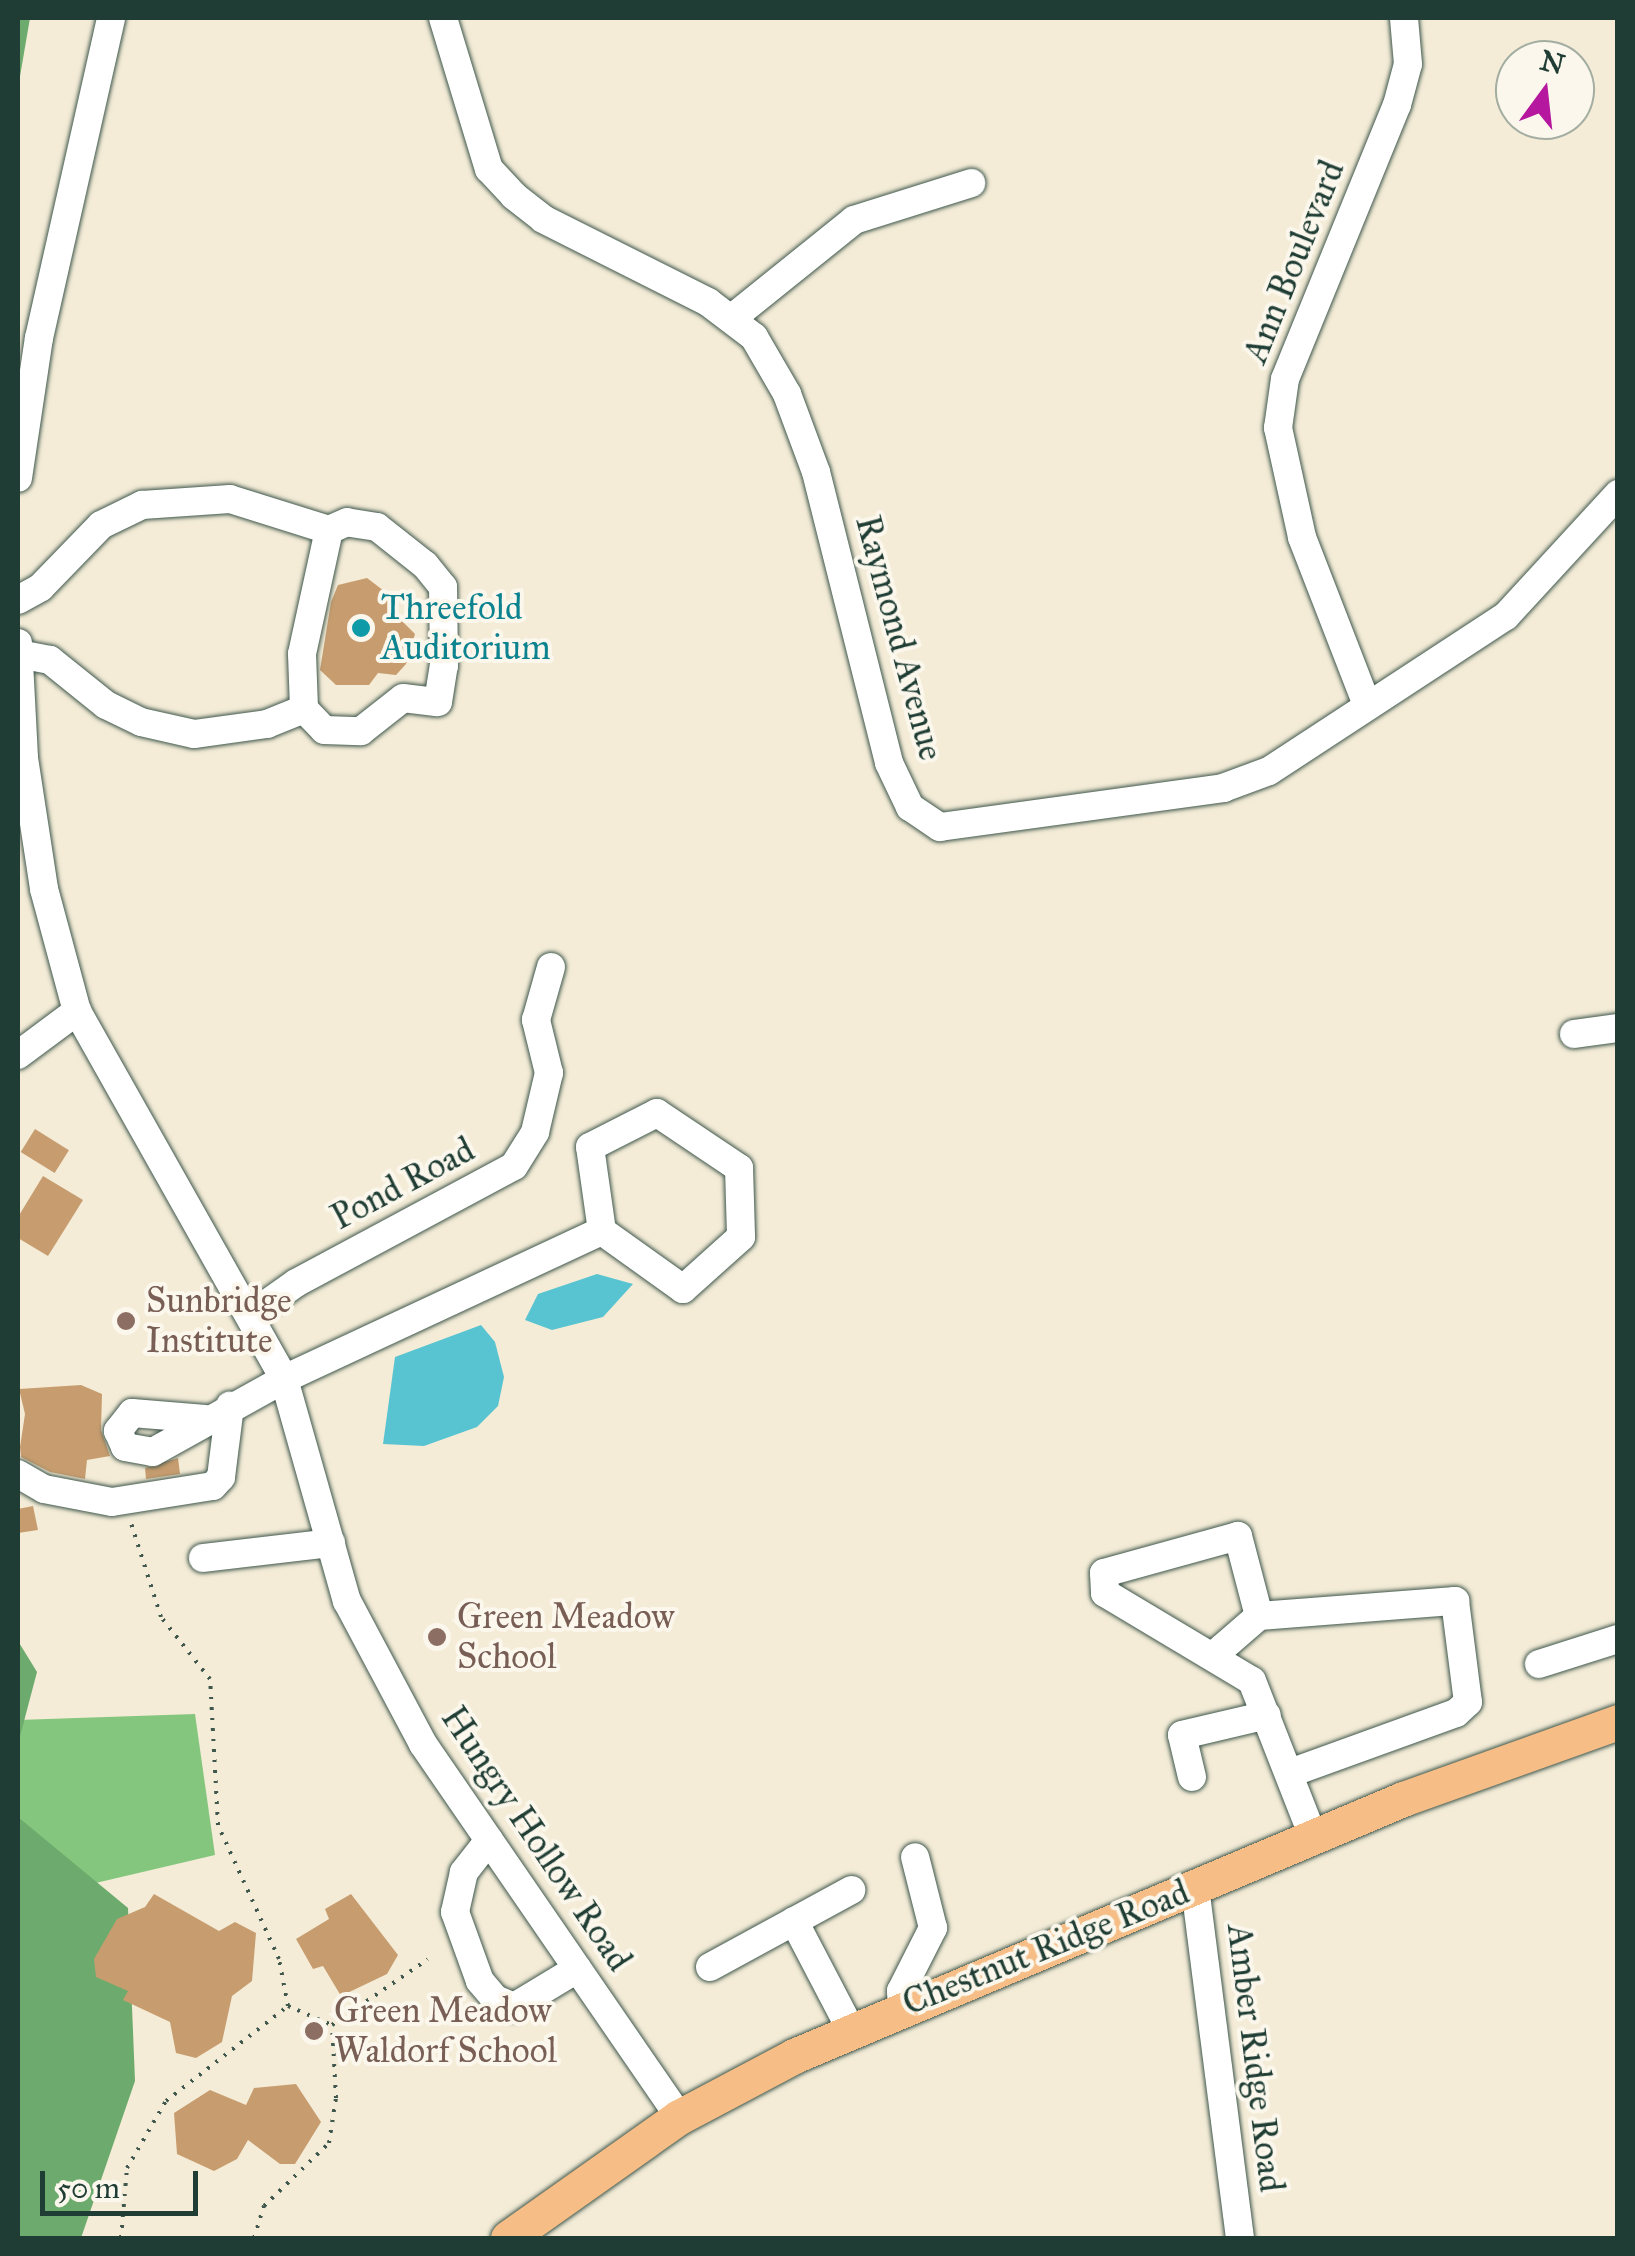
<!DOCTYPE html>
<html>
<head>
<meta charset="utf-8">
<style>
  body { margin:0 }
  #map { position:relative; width:1635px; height:2256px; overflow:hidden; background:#f4ecd7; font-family:"IM FELL Great Primer",serif }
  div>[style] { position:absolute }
  .green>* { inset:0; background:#85c67e }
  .forest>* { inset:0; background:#6cab6d }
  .water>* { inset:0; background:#58c4d1 }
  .building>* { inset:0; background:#c79d6f; transform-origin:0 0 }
  .path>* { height:4px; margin-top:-2px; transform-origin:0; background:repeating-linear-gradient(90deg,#3f574c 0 2.5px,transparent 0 10.5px) }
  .roads { filter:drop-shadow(0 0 2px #3f574c) drop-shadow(0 0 2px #3f574c) }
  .minor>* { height:28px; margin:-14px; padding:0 14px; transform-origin:14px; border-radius:14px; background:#fff }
  .major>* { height:35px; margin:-17.5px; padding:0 17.5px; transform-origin:17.5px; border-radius:17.5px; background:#f6be86 }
  .dots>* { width:28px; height:28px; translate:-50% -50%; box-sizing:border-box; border:5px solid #fbf7ec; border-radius:50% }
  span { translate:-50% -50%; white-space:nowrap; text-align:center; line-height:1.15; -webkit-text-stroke:8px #fbf7ec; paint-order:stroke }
  .street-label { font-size:35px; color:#1f3d34 }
  .culture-label { font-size:35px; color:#0d838f }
  .left { translate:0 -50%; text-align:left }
  .education-label { font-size:35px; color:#785e54 }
  .frame { position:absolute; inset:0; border:20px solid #1f3d34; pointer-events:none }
  .north { position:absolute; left:1495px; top:40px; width:100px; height:100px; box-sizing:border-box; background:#fbf7ec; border:2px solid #a3ada2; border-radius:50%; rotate:15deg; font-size:28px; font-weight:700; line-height:40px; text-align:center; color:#1f3d34 }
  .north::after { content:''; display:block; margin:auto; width:35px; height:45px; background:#b5179e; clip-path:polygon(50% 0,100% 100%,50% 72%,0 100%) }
  .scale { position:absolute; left:40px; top:2171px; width:158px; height:45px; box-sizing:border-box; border:5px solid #1f3d34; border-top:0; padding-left:12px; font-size:30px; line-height:35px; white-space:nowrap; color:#1f3d34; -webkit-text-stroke:8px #fbf7ec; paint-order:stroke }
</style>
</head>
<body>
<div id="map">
  <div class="green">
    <i style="clip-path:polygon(195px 1714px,215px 1855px,19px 1901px,18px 1720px)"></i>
  </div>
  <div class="forest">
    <i style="clip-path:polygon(18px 18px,30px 18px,18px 88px)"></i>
    <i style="clip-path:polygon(18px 1641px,37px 1672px,18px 1744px)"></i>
    <i style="clip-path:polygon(18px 1817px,128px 1908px,135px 2081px,81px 2238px,18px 2238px)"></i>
  </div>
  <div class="water">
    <i style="clip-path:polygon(597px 1274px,633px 1284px,603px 1317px,552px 1330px,525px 1320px,538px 1294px)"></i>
    <i style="clip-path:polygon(481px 1325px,495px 1342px,504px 1377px,498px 1406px,477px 1427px,424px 1446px,383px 1444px,395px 1357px)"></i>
  </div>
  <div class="building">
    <i style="clip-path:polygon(367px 578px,396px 600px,393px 612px,415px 634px,406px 664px,396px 675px,378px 673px,369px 685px,336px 685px,320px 670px,331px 602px,338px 585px)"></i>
    <i style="left:35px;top:1129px;width:40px;height:27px;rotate:32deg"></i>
    <i style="clip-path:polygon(43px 1176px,83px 1200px,48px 1256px,18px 1238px,18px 1217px)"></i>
    <i style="clip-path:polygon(81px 1385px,102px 1394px,101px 1430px,110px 1456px,87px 1460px,85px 1479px,50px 1472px,21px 1457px,20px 1447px,25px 1414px,19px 1389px)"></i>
    <i style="clip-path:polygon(178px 1458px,180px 1474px,146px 1479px,145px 1468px)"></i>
    <i style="clip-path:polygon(33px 1506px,38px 1530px,18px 1533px,18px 1509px)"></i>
    <i style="clip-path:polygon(154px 1894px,219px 1931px,235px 1922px,256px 1933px,252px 1981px,232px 1996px,222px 2042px,196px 2058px,176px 2053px,170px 2022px,123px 2000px,128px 1991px,96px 1977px,94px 1959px,117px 1919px,145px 1907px)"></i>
    <i style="clip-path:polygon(351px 1894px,398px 1955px,387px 1974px,341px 1996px,323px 1966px,313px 1969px,296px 1939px,329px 1919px,325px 1909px)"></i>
    <i style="clip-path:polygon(296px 2084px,321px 2122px,295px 2164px,280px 2164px,248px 2140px,237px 2159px,214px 2171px,177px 2154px,174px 2113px,210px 2090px,246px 2105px,254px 2088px)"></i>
  </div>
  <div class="path">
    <i style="left:288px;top:2006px;width:48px;rotate:23.4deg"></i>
    <i style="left:332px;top:2025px;width:116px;rotate:-34.5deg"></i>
    <i style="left:121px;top:2238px;width:70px;rotate:-85.1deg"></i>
    <i style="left:127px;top:2168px;width:78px;rotate:-59.8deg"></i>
    <i style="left:166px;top:2101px;width:155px;rotate:-37.9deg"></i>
    <i style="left:288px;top:2006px;width:48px;rotate:-100.8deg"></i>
    <i style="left:279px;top:1959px;width:147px;rotate:-114.5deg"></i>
    <i style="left:218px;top:1825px;width:146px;rotate:-93.1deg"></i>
    <i style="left:210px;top:1679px;width:79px;rotate:-128.3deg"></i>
    <i style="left:161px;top:1617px;width:99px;rotate:-107.7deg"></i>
    <i style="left:254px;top:2238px;width:34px;rotate:-73deg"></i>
    <i style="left:264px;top:2206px;width:91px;rotate:-44.1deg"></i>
    <i style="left:329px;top:2143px;width:46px;rotate:-81.2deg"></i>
    <i style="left:336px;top:2098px;width:73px;rotate:-93.1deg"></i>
  </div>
  <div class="roads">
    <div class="minor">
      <i style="left:443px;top:18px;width:158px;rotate:73.1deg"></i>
      <i style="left:489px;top:169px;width:37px;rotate:47deg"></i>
      <i style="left:514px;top:196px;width:37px;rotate:38deg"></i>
      <i style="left:543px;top:219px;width:185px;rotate:26.7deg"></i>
      <i style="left:708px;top:302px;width:58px;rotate:37.3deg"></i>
      <i style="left:754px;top:337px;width:66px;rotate:59.9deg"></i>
      <i style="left:787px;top:394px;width:83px;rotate:69.6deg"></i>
      <i style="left:816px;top:472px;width:300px;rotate:75.9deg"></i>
      <i style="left:889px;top:763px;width:49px;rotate:64.5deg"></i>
      <i style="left:910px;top:807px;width:36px;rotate:34deg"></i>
      <i style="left:940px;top:827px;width:286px;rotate:-7.8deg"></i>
      <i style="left:1223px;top:788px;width:49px;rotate:-20.3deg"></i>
      <i style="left:1269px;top:771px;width:283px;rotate:-33.2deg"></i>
      <i style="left:1506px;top:616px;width:166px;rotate:-47.4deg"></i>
      <i style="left:731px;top:319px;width:158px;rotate:-38.8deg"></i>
      <i style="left:854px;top:220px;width:123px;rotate:-17.5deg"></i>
      <i style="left:18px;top:478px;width:142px;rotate:-81.5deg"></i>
      <i style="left:39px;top:338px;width:328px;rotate:-77.3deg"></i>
      <i style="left:18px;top:600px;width:26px;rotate:-29deg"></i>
      <i style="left:41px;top:587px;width:86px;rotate:-45.9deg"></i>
      <i style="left:101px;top:525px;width:46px;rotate:-26deg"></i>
      <i style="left:142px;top:505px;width:88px;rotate:-3.9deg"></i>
      <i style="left:230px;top:499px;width:104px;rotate:17.4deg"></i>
      <i style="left:329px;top:530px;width:127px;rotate:102.3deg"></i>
      <i style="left:302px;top:654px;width:55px;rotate:87.9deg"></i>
      <i style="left:304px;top:709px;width:40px;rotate:158deg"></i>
      <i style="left:267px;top:724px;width:74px;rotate:172.2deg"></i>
      <i style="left:194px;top:734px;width:54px;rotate:-167.2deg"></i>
      <i style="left:141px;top:722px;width:39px;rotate:-154deg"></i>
      <i style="left:106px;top:705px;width:72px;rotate:-141.2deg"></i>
      <i style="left:50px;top:660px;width:33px;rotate:-169deg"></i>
      <i style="left:18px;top:643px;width:115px;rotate:87deg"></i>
      <i style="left:24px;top:758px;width:133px;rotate:81.3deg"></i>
      <i style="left:44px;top:889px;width:126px;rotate:74.9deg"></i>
      <i style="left:77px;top:1011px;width:422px;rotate:60.6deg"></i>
      <i style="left:284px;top:1379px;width:231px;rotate:74.2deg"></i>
      <i style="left:347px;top:1601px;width:162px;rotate:62deg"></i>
      <i style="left:423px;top:1744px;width:452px;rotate:55.5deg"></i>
      <i style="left:1367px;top:705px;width:180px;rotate:-111.2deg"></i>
      <i style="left:1302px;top:537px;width:112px;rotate:-102.4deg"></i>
      <i style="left:1278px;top:428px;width:49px;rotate:-81.9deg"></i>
      <i style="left:1285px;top:379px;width:296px;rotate:-67.8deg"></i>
      <i style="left:1397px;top:105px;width:42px;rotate:-75deg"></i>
      <i style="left:1408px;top:64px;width:46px;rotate:-95deg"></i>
      <i style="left:304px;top:709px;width:29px;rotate:46deg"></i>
      <i style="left:324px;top:730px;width:37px;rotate:2deg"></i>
      <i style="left:361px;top:731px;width:53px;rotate:-38.2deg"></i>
      <i style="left:403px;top:698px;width:35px;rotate:7deg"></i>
      <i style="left:438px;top:702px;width:36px;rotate:-81deg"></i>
      <i style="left:444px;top:666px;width:79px;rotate:-90.7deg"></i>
      <i style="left:443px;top:587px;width:28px;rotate:-129deg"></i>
      <i style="left:425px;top:565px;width:61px;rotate:-141.6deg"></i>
      <i style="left:377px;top:527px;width:30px;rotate:-171deg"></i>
      <i style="left:347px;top:522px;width:20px;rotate:156deg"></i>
      <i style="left:1574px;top:1034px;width:44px;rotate:-7.8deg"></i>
      <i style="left:18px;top:1055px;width:74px;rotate:-36.7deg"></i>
      <i style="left:657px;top:1113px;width:99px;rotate:33.9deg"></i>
      <i style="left:739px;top:1168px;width:69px;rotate:88.3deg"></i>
      <i style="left:741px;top:1237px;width:78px;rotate:138.1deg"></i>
      <i style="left:683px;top:1289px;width:100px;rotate:-144.4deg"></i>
      <i style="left:602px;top:1231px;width:85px;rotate:-98.1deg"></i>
      <i style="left:590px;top:1147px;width:75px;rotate:-26.9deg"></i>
      <i style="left:251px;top:1315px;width:55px;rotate:-35.4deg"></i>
      <i style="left:296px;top:1283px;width:247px;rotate:-28.2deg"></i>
      <i style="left:514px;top:1166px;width:40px;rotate:-58deg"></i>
      <i style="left:535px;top:1132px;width:61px;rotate:-76.7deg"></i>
      <i style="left:549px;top:1073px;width:55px;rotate:-103.8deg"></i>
      <i style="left:536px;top:1020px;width:55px;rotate:-74.2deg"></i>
      <i style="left:205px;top:1419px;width:73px;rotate:-175.3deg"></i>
      <i style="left:132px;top:1413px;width:23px;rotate:128deg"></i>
      <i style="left:118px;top:1431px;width:17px;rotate:66deg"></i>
      <i style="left:125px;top:1447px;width:28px;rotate:10deg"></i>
      <i style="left:153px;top:1452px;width:150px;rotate:-29.1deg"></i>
      <i style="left:284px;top:1379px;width:351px;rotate:-25deg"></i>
      <i style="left:18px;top:1474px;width:30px;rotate:30deg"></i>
      <i style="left:44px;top:1489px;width:69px;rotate:10.8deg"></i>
      <i style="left:112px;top:1502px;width:102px;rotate:-9deg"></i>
      <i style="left:213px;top:1486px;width:12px;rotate:-48deg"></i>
      <i style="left:221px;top:1477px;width:72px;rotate:-82.8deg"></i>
      <i style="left:203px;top:1558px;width:129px;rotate:-6.7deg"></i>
      <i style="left:1259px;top:1616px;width:83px;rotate:-104.7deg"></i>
      <i style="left:1238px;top:1536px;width:139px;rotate:164.6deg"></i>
      <i style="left:1104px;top:1573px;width:20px;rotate:87deg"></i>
      <i style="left:1105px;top:1593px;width:171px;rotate:30.9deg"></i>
      <i style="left:1252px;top:1681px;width:168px;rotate:68.6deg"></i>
      <i style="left:1214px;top:1655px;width:60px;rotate:-40.9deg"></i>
      <i style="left:1259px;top:1616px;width:197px;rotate:-4.4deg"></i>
      <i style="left:1455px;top:1601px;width:102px;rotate:82.7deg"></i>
      <i style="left:1468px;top:1702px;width:16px;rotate:137deg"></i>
      <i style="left:1456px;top:1713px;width:177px;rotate:160.1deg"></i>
      <i style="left:1539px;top:1664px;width:83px;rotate:-17.6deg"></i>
      <i style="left:1192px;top:1777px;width:43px;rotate:-103.4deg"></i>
      <i style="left:1182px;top:1735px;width:87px;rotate:-13.2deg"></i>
      <i style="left:489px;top:1840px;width:41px;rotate:128deg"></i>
      <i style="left:464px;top:1872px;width:41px;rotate:102.7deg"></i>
      <i style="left:455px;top:1912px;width:73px;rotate:70.1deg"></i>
      <i style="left:480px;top:1981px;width:23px;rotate:50deg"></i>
      <i style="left:495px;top:1999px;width:21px;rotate:23deg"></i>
      <i style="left:514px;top:2007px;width:74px;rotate:-31.1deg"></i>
      <i style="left:1195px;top:1887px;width:354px;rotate:82.7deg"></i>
      <i style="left:794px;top:1921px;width:123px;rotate:62.4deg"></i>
      <i style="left:710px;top:1967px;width:161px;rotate:-28.6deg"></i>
      <i style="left:902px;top:2006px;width:15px;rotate:-94deg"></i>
      <i style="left:901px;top:1991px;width:71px;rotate:-63.1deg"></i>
      <i style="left:933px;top:1928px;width:73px;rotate:-104.2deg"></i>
    </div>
    <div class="major">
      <i style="left:508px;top:2238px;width:209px;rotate:-35.3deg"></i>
      <i style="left:679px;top:2117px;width:130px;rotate:-27.9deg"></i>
      <i style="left:794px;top:2056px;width:661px;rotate:-22.88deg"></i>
      <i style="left:1403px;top:1799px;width:228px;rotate:-19.7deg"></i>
    </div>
  </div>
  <div class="dots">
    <i style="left:361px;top:628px;background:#0f9aa8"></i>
    <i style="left:126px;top:1321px;background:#8d6e63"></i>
    <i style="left:437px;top:1637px;background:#8d6e63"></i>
    <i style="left:314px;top:2031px;background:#8d6e63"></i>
  </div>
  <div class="street-label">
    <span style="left:1294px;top:262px;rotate:-68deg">Ann Boulevard</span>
    <span style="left:899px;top:638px;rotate:75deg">Raymond Avenue</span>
    <span style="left:403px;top:1184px;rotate:-28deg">Pond Road</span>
    <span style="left:536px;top:1839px;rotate:56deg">Hungry Hollow Road</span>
    <span style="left:1046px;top:1948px;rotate:-22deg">Chestnut Ridge Road</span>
    <span style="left:1255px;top:2058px;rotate:83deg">Amber Ridge Road</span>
  </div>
  <div class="culture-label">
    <span class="left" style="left:381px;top:628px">Threefold<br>Auditorium</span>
  </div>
  <div class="education-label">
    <span class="left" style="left:146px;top:1321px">Sunbridge<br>Institute</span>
    <span class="left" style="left:457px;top:1637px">Green Meadow<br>School</span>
    <span class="left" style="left:334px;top:2031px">Green Meadow<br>Waldorf School</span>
  </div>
  <div class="frame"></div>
  <div class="north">N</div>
  <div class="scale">50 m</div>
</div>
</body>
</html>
